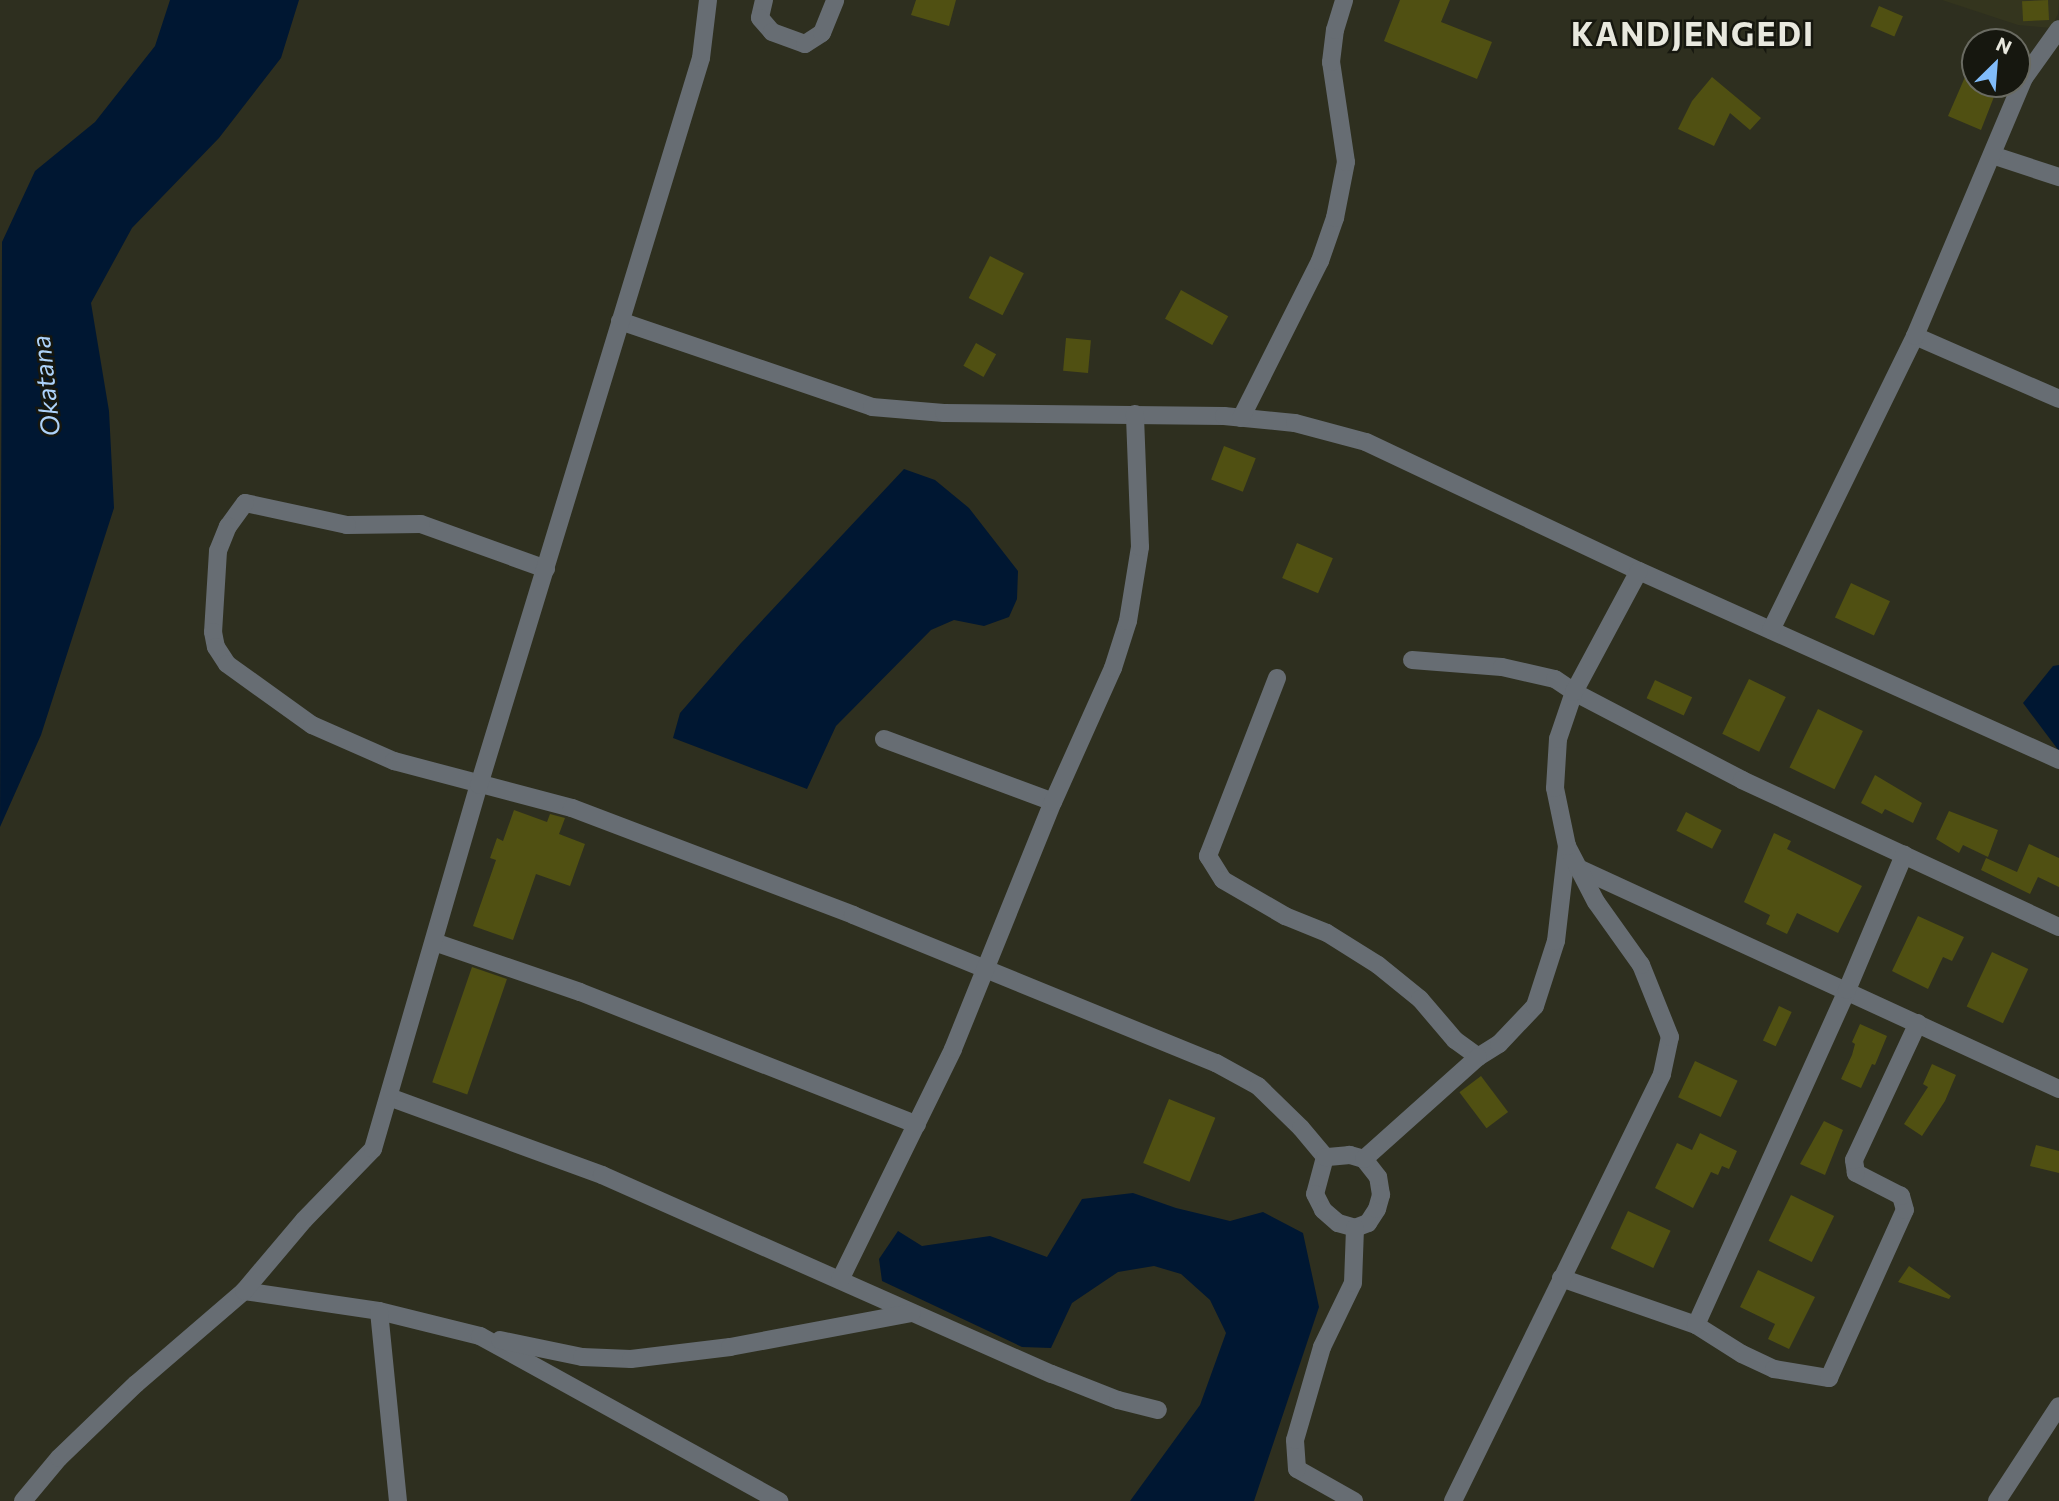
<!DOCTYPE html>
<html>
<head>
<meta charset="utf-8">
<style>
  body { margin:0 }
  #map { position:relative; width:2059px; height:1501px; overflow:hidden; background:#2e2f1f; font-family:Commissioner,sans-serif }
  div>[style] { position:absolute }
  .built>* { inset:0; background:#34351e }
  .water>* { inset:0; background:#001732 }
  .building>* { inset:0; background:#505012; transform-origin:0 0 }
  .minor>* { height:18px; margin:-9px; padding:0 9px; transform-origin:9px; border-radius:9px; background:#676d73 }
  span { translate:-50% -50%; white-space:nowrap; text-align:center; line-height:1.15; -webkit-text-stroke:5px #16170f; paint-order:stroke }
  .water-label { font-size:26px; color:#add2f9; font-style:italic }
  .district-label { font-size:32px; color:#e8e8de; font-weight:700; letter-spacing:2px }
  .north { position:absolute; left:1961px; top:28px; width:70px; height:70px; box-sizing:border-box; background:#16170f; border:2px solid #6a6b62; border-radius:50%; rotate:25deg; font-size:19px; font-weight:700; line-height:28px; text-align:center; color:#e8e8de }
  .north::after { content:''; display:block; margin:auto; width:24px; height:32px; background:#81bcfa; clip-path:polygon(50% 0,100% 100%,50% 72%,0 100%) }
</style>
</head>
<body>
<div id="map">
  <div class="built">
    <i style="clip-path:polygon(1942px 0,2059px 0,2058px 14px,2051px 28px,2018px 25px)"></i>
  </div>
  <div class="water">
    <i style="clip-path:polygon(170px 0,299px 0,281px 58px,219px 138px,132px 228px,91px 303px,109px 411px,114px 508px,41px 735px,0 827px,2px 242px,35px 171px,95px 122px,155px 46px)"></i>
    <i style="clip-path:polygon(904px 469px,935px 480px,969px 508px,1018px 571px,1017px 599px,1009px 617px,984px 626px,954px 620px,931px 630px,836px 726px,807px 789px,673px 738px,680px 713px,741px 643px)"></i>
    <i style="clip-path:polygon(2059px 665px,2059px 751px,2023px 703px,2053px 666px)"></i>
    <i style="clip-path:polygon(1133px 1193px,1176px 1208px,1230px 1221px,1263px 1212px,1303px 1233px,1319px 1307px,1254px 1501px,1130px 1501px,1200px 1405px,1226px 1333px,1210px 1300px,1181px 1274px,1154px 1266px,1118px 1272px,1072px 1303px,1051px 1348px,1022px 1347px,882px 1281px,879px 1259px,898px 1231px,922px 1246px,990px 1236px,1047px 1257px,1082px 1199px)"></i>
  </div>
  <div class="building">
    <i style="clip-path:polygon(916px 0,956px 0,949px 26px,911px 15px)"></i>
    <i style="clip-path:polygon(1400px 0,1450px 0,1441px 22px,1492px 42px,1477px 79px,1384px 41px)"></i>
    <i style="left:2048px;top:0;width:20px;height:26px;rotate:87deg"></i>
    <i style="left:1879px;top:6px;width:26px;height:22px;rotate:23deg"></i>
    <i style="clip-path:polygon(1712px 77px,1761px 118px,1750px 130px,1730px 113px,1714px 146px,1678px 129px,1692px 101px)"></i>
    <i style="clip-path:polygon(1965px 77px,1975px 84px,1999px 84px,1981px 130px,1948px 116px)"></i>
    <i style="left:990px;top:256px;width:38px;height:47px;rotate:27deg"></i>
    <i style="left:1181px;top:290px;width:54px;height:33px;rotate:29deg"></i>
    <i style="left:1066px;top:338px;width:25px;height:33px;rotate:5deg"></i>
    <i style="left:976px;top:343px;width:23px;height:26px;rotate:29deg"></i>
    <i style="left:1224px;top:446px;width:34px;height:36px;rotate:21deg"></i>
    <i style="left:1297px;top:543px;width:39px;height:38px;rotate:23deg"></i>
    <i style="left:1851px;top:583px;width:43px;height:38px;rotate:25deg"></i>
    <i style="left:1749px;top:679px;width:41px;height:61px;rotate:26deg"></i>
    <i style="left:1655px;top:680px;width:41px;height:20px;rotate:25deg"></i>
    <i style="left:1818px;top:709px;width:50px;height:65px;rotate:26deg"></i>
    <i style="clip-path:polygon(1875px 775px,1922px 803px,1913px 823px,1885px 809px,1882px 814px,1861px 803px)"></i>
    <i style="clip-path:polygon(514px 810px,547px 822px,550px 814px,565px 818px,559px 834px,585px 844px,570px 886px,536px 874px,513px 940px,473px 926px,496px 860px,490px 858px,497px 838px,503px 841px)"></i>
    <i style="clip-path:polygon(1949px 811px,1998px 830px,1988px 857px,1963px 845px,1959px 853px,1936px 839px)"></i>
    <i style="left:1686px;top:812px;width:40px;height:21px;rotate:27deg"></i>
    <i style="clip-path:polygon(1774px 833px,1791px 841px,1787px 849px,1862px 886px,1838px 933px,1797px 913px,1787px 934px,1766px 924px,1770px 915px,1744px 902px)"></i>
    <i style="clip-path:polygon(2029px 844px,2059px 858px,2059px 887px,2038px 877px,2030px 894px,1981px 870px,1986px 858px,2017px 872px)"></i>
    <i style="clip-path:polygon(1918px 916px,1964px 937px,1952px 961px,1943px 957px,1928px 989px,1892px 971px)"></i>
    <i style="left:1992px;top:952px;width:40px;height:60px;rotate:25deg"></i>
    <i style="left:472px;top:967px;width:37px;height:122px;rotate:19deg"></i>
    <i style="left:1779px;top:1006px;width:14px;height:38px;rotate:25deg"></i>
    <i style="clip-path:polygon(1860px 1024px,1887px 1036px,1875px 1065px,1872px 1064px,1861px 1088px,1841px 1079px,1852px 1055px,1855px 1044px,1852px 1042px)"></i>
    <i style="left:1695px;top:1061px;width:47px;height:40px;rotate:25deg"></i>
    <i style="clip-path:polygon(1932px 1064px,1956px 1075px,1945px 1101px,1922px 1136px,1904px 1124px,1928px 1087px,1923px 1084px)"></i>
    <i style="left:1481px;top:1076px;width:45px;height:27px;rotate:53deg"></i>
    <i style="left:1169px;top:1099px;width:50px;height:69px;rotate:22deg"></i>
    <i style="clip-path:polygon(1824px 1121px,1843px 1130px,1825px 1175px,1800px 1164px)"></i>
    <i style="clip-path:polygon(1700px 1133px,1737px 1151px,1729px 1169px,1722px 1166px,1718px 1175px,1711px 1172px,1693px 1208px,1655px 1188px,1677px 1143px,1692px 1150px)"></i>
    <i style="clip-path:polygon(2036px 1145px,2059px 1151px,2059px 1173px,2030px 1166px)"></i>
    <i style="left:1791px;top:1195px;width:48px;height:51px;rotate:26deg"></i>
    <i style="left:1628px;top:1211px;width:47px;height:41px;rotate:25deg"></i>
    <i style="clip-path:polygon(1909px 1266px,1951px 1296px,1949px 1299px,1898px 1282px)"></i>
    <i style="clip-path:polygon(1758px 1270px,1815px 1297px,1789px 1349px,1768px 1339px,1775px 1324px,1740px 1307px)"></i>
  </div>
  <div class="minor">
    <i style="left:764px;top:0;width:18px;rotate:103deg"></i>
    <i style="left:760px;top:18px;width:18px;rotate:49deg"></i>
    <i style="left:772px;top:32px;width:35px;rotate:20deg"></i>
    <i style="left:805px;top:44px;width:20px;rotate:-33deg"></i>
    <i style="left:822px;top:33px;width:35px;rotate:-68deg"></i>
    <i style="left:1992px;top:155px;width:71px;rotate:18.2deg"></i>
    <i style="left:620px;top:321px;width:266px;rotate:18.8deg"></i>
    <i style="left:872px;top:407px;width:72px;rotate:4.8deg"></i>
    <i style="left:944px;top:413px;width:280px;rotate:0.6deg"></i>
    <i style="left:1224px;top:416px;width:71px;rotate:5.6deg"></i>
    <i style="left:1295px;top:423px;width:73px;rotate:15deg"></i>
    <i style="left:1366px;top:442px;width:302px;rotate:25.3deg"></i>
    <i style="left:1639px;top:571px;width:461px;rotate:24.2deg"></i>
    <i style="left:1915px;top:336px;width:157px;rotate:23.6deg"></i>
    <i style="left:1241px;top:418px;width:176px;rotate:-63.3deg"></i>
    <i style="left:1320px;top:261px;width:46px;rotate:-70.8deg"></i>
    <i style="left:1335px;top:218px;width:57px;rotate:-78.9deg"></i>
    <i style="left:1346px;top:162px;width:101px;rotate:-98.5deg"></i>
    <i style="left:1331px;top:62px;width:32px;rotate:-83deg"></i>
    <i style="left:1335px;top:30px;width:31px;rotate:-73deg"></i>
    <i style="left:546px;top:569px;width:133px;rotate:-160.2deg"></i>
    <i style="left:421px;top:524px;width:74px;rotate:179.2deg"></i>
    <i style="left:347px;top:525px;width:104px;rotate:-167.8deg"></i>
    <i style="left:245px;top:503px;width:29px;rotate:126deg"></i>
    <i style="left:228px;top:526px;width:27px;rotate:112deg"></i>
    <i style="left:218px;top:551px;width:81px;rotate:93.5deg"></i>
    <i style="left:213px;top:632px;width:15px;rotate:79deg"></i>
    <i style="left:216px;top:647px;width:20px;rotate:57deg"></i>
    <i style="left:227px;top:664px;width:105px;rotate:35.7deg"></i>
    <i style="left:312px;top:725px;width:90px;rotate:23.7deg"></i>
    <i style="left:394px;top:761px;width:184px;rotate:14.8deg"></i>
    <i style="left:572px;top:808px;width:301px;rotate:20.8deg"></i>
    <i style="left:853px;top:915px;width:392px;rotate:22.2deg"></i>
    <i style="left:1216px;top:1063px;width:48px;rotate:28.7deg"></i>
    <i style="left:1258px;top:1086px;width:60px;rotate:44.3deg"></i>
    <i style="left:1301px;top:1128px;width:38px;rotate:50deg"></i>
    <i style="left:1325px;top:1157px;width:38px;rotate:105deg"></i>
    <i style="left:1315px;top:1194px;width:18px;rotate:63deg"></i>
    <i style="left:1323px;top:1210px;width:20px;rotate:41deg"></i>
    <i style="left:1338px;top:1223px;width:18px;rotate:16deg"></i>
    <i style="left:1355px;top:1228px;width:14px;rotate:-21deg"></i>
    <i style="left:1368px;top:1223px;width:17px;rotate:-57deg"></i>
    <i style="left:1377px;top:1209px;width:15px;rotate:-74deg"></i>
    <i style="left:1381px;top:1195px;width:18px;rotate:-99deg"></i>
    <i style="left:1378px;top:1177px;width:23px;rotate:-128deg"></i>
    <i style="left:1364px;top:1159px;width:15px;rotate:-164deg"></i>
    <i style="left:1350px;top:1155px;width:25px;rotate:175deg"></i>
    <i style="left:1771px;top:630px;width:327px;rotate:-63.9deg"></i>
    <i style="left:1915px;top:336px;width:280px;rotate:-67.1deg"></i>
    <i style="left:2024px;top:78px;width:60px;rotate:-54.5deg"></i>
    <i style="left:1412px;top:660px;width:90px;rotate:4.4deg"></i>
    <i style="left:1502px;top:667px;width:54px;rotate:12.8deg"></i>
    <i style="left:1555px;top:679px;width:23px;rotate:34deg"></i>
    <i style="left:1574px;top:692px;width:190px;rotate:27.6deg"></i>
    <i style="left:1742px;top:780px;width:349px;rotate:24.9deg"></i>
    <i style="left:1277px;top:678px;width:191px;rotate:111.2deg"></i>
    <i style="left:1208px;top:856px;width:28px;rotate:58deg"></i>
    <i style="left:1223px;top:880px;width:72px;rotate:30.1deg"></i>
    <i style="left:1285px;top:916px;width:45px;rotate:22deg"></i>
    <i style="left:1327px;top:933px;width:60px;rotate:32.1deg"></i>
    <i style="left:1378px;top:965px;width:54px;rotate:39deg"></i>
    <i style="left:1420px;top:999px;width:54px;rotate:49.5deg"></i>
    <i style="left:1455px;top:1040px;width:29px;rotate:36deg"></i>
    <i style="left:1478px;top:1057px;width:25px;rotate:-32deg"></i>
    <i style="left:1499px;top:1044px;width:52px;rotate:-46.5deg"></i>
    <i style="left:1535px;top:1006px;width:68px;rotate:-72.1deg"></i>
    <i style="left:1556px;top:941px;width:96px;rotate:-83.4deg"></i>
    <i style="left:884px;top:739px;width:180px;rotate:20.4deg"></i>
    <i style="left:1578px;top:868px;width:529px;rotate:24.68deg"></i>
    <i style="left:434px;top:942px;width:154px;rotate:18.9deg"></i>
    <i style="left:580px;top:992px;width:362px;rotate:21.5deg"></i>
    <i style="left:389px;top:1097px;width:227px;rotate:20.1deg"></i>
    <i style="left:602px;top:1175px;width:492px;rotate:23.9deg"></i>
    <i style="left:1052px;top:1374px;width:71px;rotate:21.5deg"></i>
    <i style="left:1118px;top:1400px;width:41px;rotate:14deg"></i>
    <i style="left:1364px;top:1159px;width:153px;rotate:-41.8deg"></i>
    <i style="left:1561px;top:1278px;width:143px;rotate:19.2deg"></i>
    <i style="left:1696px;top:1325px;width:54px;rotate:32.2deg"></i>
    <i style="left:1742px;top:1354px;width:35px;rotate:25deg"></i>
    <i style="left:1774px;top:1369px;width:56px;rotate:9.3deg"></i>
    <i style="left:1829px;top:1378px;width:184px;rotate:-65.7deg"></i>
    <i style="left:1905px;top:1210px;width:15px;rotate:-106deg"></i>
    <i style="left:1901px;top:1196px;width:51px;rotate:-152.9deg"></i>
    <i style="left:1856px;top:1173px;width:13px;rotate:-99deg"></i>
    <i style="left:1854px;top:1160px;width:151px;rotate:-65deg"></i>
    <i style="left:840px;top:1280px;width:257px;rotate:-63.9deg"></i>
    <i style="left:953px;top:1049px;width:266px;rotate:-68deg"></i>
    <i style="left:1053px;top:802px;width:147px;rotate:-65.9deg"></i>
    <i style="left:1113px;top:668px;width:49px;rotate:-72.3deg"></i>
    <i style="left:1128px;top:621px;width:75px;rotate:-80.8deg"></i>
    <i style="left:1140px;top:547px;width:133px;rotate:-92.2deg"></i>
    <i style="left:244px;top:1291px;width:136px;rotate:8.4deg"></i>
    <i style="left:379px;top:1311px;width:104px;rotate:13.9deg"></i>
    <i style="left:480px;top:1336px;width:342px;rotate:28.9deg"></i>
    <i style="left:379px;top:1311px;width:191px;rotate:84.3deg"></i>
    <i style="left:1696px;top:1325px;width:367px;rotate:-65.7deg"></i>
    <i style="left:1847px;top:990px;width:147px;rotate:-67.1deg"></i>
    <i style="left:500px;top:1340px;width:84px;rotate:11.7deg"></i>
    <i style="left:582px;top:1357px;width:49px;rotate:2.3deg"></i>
    <i style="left:631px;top:1359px;width:100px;rotate:-6.9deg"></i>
    <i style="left:730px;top:1347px;width:185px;rotate:-10.6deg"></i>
    <i style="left:23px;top:1501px;width:56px;rotate:-50.1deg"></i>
    <i style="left:59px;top:1458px;width:107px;rotate:-43.9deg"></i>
    <i style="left:136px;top:1384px;width:143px;rotate:-40.7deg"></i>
    <i style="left:244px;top:1291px;width:93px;rotate:-49.8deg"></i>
    <i style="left:304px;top:1220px;width:99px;rotate:-45.8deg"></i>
    <i style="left:373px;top:1149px;width:379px;rotate:-73.8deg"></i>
    <i style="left:479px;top:785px;width:760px;rotate:-73.02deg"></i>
    <i style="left:701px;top:58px;width:58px;rotate:-83.1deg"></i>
    <i style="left:1354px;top:1501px;width:65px;rotate:-150.7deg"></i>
    <i style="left:1297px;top:1469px;width:29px;rotate:-94deg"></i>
    <i style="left:1295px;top:1440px;width:97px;rotate:-73.8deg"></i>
    <i style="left:1322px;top:1347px;width:71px;rotate:-64.2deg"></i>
    <i style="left:1353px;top:1283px;width:55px;rotate:-87.9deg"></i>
    <i style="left:1453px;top:1501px;width:475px;rotate:-63.9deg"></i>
    <i style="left:1662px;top:1074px;width:38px;rotate:-78deg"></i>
    <i style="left:1670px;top:1037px;width:78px;rotate:-111.9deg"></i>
    <i style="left:1641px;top:965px;width:77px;rotate:-125.5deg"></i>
    <i style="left:1596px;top:902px;width:63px;rotate:-117.4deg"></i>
    <i style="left:1567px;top:846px;width:59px;rotate:-101.7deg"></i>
    <i style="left:1555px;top:788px;width:49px;rotate:-86.5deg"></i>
    <i style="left:1558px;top:739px;width:50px;rotate:-71.2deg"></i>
    <i style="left:1574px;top:692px;width:137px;rotate:-61.8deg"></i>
    <i style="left:1997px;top:1501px;width:113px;rotate:-56.9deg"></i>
  </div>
  <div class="water-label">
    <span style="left:45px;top:386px;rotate:-96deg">Okatana</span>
  </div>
  <div class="district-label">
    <span style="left:1693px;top:33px">KANDJENGEDI</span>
  </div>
  <div class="north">N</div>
</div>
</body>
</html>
